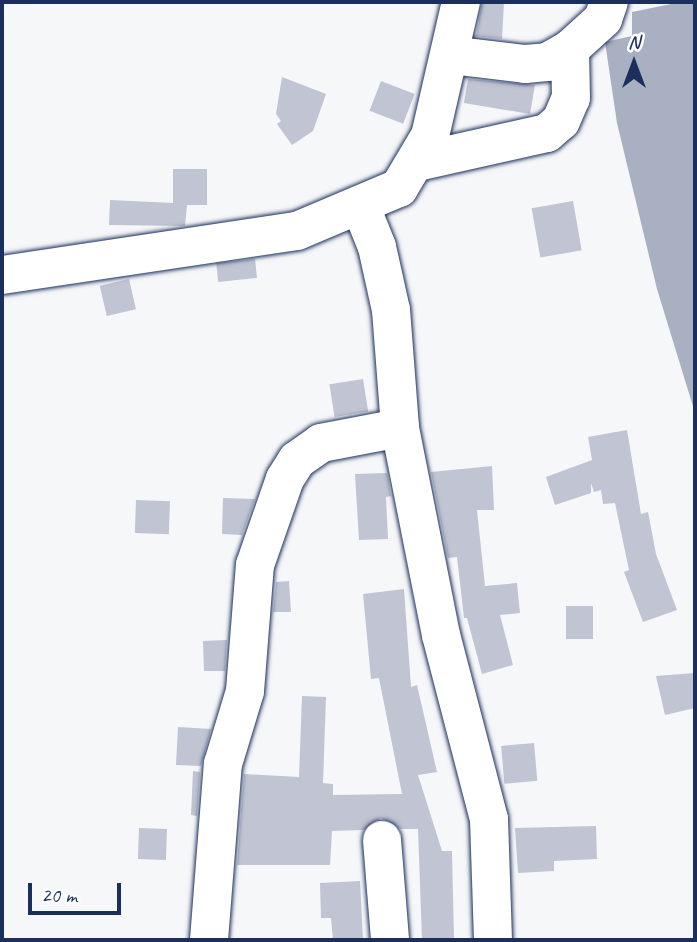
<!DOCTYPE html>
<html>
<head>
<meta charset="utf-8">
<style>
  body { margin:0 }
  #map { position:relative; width:697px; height:942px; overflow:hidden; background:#f6f7f9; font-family:Caveat,sans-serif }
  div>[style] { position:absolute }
  .water>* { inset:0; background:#a9b0c1 }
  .building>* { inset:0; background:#c0c4d3; transform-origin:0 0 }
  .roads { filter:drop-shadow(0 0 2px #1b2f5e) drop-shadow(0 0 2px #1b2f5e) }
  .minor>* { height:38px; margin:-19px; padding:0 19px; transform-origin:19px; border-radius:19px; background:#fff }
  span { translate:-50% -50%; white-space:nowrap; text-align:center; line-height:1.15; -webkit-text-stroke:5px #fff; paint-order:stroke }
  .frame { position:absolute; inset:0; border:4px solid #1b2f5e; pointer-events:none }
  .north { position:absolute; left:599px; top:28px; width:70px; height:70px; -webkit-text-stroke:5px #fff; paint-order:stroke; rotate:0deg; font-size:19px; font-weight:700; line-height:28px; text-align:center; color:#1b2f5e }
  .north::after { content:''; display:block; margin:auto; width:24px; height:32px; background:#1b2f5e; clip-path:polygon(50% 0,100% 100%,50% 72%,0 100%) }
  .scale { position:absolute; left:28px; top:883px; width:93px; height:32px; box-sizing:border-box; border:4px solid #1b2f5e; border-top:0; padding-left:9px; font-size:21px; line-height:24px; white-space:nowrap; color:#1b2f5e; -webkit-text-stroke:5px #fff; paint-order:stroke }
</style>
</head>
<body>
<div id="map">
  <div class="water">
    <i style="clip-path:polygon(681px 2px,695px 2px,695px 413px,657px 289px,617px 123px,605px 42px,632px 36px,632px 12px)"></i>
  </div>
  <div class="building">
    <i style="clip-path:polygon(482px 2px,504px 2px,502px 39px,476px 36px)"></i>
    <i style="clip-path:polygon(282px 77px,326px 94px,313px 131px,292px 145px,277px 124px,281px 121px,276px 114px)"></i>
    <i style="clip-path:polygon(468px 79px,535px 85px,530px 114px,464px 103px)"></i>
    <i style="left:381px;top:81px;width:36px;height:32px;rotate:21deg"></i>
    <i style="clip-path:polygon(173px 169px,207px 169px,207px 205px,187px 205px,185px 226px,109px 225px,110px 200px,173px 203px)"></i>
    <i style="left:573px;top:201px;width:50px;height:42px;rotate:80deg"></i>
    <i style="left:255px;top:259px;width:19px;height:39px;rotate:84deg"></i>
    <i style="left:129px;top:279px;width:31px;height:30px;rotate:77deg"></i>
    <i style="left:363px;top:379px;width:33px;height:34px;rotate:81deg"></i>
    <i style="clip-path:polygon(627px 430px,641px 514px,648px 512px,656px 554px,677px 610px,643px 622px,624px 572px,629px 570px,615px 503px,603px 504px,601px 490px,594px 492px,591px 483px,591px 493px,555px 505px,546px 477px,592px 460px,588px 437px)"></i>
    <i style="clip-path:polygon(492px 466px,494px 510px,477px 510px,485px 586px,517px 583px,520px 613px,500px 615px,513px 665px,482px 674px,467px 618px,464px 618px,457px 557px,448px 558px,431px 472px)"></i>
    <i style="clip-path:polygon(387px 473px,391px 496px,386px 497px,388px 539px,359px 540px,355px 474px)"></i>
    <i style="clip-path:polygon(223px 498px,255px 499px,242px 535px,222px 534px)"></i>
    <i style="left:136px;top:500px;width:34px;height:33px;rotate:2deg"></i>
    <i style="clip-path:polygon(289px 581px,291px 612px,273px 612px,276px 582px)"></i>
    <i style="clip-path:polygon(404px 589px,411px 687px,417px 685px,437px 772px,418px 775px,442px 851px,452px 851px,454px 939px,422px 940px,418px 829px,401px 829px,381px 818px,363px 830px,332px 831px,330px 865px,237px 865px,244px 774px,299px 777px,302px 696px,326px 697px,323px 783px,333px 784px,333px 795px,402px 794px,379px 678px,371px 679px,363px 594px)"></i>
    <i style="left:593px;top:606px;width:33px;height:27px;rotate:90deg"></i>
    <i style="clip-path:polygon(227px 640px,225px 671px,204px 671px,203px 641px)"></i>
    <i style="clip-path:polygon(695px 673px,695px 708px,665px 715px,656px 676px)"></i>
    <i style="clip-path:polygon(178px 727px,211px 729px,201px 766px,176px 765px)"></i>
    <i style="left:534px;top:743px;width:38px;height:33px;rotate:85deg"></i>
    <i style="clip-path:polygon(193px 771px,200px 772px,197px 816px,191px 815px)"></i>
    <i style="clip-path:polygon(596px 826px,597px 859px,554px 861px,554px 871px,518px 873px,515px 828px)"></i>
    <i style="left:139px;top:828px;width:28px;height:31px;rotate:2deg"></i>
    <i style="clip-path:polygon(360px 881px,363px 940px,333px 940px,331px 918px,321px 918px,320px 883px)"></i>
  </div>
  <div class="roads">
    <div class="minor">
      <i style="left:450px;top:55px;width:76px;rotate:6.8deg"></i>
      <i style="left:525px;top:64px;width:22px;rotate:-5deg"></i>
      <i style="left:547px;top:62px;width:26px;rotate:-29deg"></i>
      <i style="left:570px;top:49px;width:45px;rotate:-42.3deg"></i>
      <i style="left:603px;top:19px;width:18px;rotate:-71deg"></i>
      <i style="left:417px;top:162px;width:133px;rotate:-12.6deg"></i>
      <i style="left:547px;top:133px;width:18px;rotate:-41deg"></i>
      <i style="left:561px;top:121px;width:25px;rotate:-67deg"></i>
      <i style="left:571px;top:98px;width:49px;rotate:-91.2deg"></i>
      <i style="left:361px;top:207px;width:43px;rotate:68.2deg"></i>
      <i style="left:377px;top:247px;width:65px;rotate:77.5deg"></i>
      <i style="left:391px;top:310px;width:118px;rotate:85.6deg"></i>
      <i style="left:400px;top:428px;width:211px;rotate:78.8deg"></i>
      <i style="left:441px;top:635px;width:190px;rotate:75.4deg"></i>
      <i style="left:489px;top:819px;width:121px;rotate:88.1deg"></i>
      <i style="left:2px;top:275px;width:298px;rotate:-8.5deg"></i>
      <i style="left:297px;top:231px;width:111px;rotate:-22.9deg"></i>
      <i style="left:399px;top:188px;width:61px;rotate:-59.2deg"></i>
      <i style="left:430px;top:136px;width:138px;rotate:-77deg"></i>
      <i style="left:382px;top:840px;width:100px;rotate:85.4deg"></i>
      <i style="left:209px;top:940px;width:177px;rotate:-85.5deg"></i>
      <i style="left:223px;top:764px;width:76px;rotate:-73.2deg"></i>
      <i style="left:245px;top:691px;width:126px;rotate:-85.5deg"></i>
      <i style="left:255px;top:565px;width:91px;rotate:-70.8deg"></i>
      <i style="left:285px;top:479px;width:22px;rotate:-58deg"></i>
      <i style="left:297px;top:460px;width:29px;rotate:-35deg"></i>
      <i style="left:321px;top:443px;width:80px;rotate:-10.8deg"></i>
    </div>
  </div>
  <div class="frame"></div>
  <div class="north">N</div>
  <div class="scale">20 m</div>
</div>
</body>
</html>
